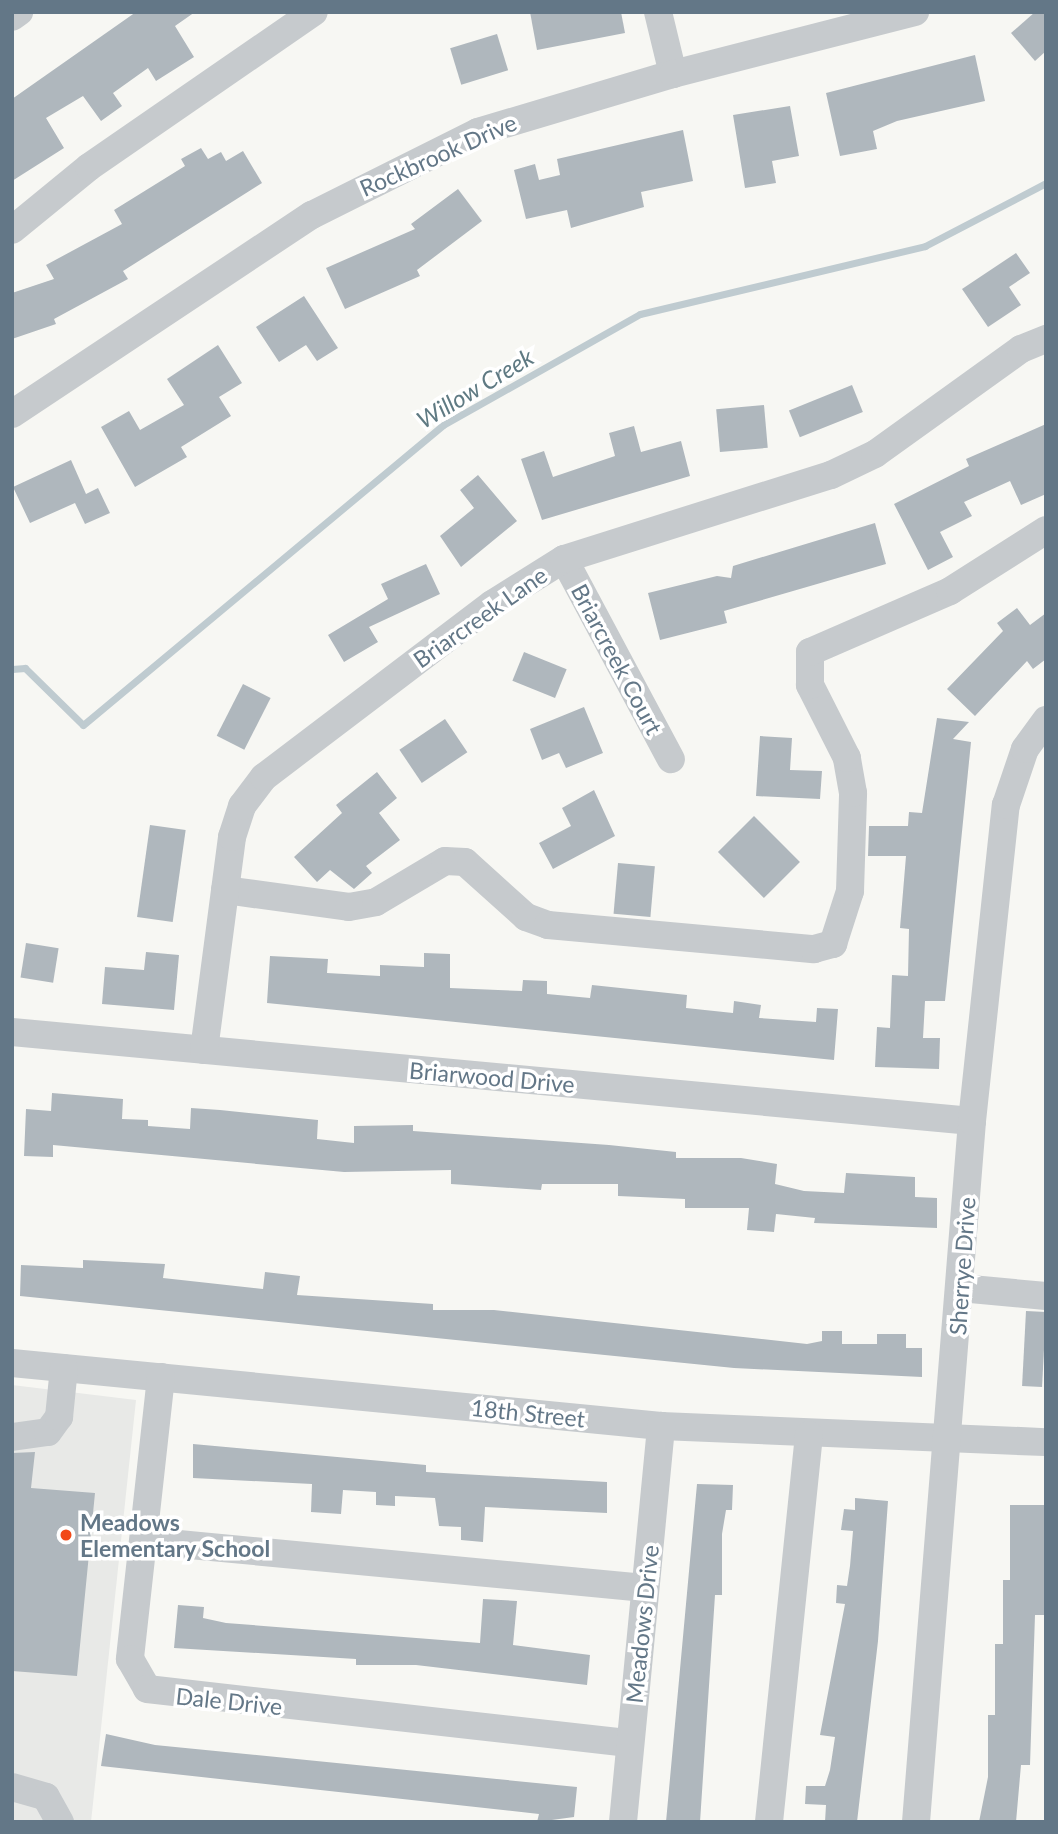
<!DOCTYPE html>
<html>
<head>
<meta charset="utf-8">
<style>
  body { margin:0 }
  #map { position:relative; width:1058px; height:1834px; overflow:hidden; background:#f7f7f3; font-family:Lato,sans-serif }
  div>[style] { position:absolute }
  .built>* { inset:0; background:#e8e9e7 }
  .stream>* { height:7px; margin:-3.5px; padding:0 3.5px; transform-origin:3.5px; border-radius:3.5px; background:#bfcbd0 }
  .building>* { inset:0; background:#afb7bd; transform-origin:0 0 }
  .minor>* { height:28px; margin:-14px; padding:0 14px; transform-origin:14px; border-radius:14px; background:#c6cacd }
  .dots>* { width:19px; height:19px; translate:-50% -50%; box-sizing:border-box; border:4px solid #fff; border-radius:50% }
  span { translate:-50% -50%; white-space:nowrap; text-align:center; line-height:1.15; -webkit-text-stroke:7px #fff; paint-order:stroke }
  .street-label { font-size:23px; color:#637787 }
  .poi-label { font-size:23px; color:#637787; font-weight:700 }
  .left { translate:0 -50%; text-align:left }
  .water-label { font-size:24px; color:#5f7a83; font-style:italic }
  .frame { position:absolute; inset:0; border:14px solid #637787; pointer-events:none }
</style>
</head>
<body>
<div id="map">
  <div class="built">
    <i style="clip-path:polygon(12px 1385px,136px 1400px,91px 1822px,12px 1822px)"></i>
  </div>
  <div class="stream">
    <i style="left:12px;top:669px;width:13px;rotate:-4deg"></i>
    <i style="left:25px;top:668px;width:81px;rotate:44.5deg"></i>
    <i style="left:83px;top:725px;width:469px;rotate:-39.8deg"></i>
    <i style="left:443px;top:425px;width:226px;rotate:-29.4deg"></i>
    <i style="left:640px;top:314px;width:293px;rotate:-13.4deg"></i>
    <i style="left:925px;top:246px;width:136px;rotate:-27.5deg"></i>
  </div>
  <div class="building">
    <i style="clip-path:polygon(136px 12px,195px 12px,175px 26px,194px 57px,156px 81px,148px 68px,113px 93px,122px 106px,101px 121px,83px 96px,46px 118px,64px 148px,12px 181px,12px 99px)"></i>
    <i style="clip-path:polygon(530px 12px,621px 12px,625px 33px,537px 50px)"></i>
    <i style="clip-path:polygon(1035px 12px,1046px 12px,1046px 51px,1035px 61px,1011px 33px)"></i>
    <i style="left:497px;top:34px;width:38px;height:49px;rotate:73deg"></i>
    <i style="clip-path:polygon(975px 55px,985px 101px,897px 121px,873px 131px,877px 149px,840px 156px,826px 93px)"></i>
    <i style="clip-path:polygon(790px 106px,799px 156px,772px 161px,776px 183px,745px 188px,733px 115px)"></i>
    <i style="clip-path:polygon(683px 130px,693px 181px,641px 192px,644px 207px,571px 228px,567px 210px,526px 219px,514px 170px,535px 164px,539px 180px,560px 175px,557px 159px)"></i>
    <i style="clip-path:polygon(201px 148px,208px 159px,221px 152px,226px 161px,243px 151px,262px 183px,123px 271px,128px 279px,54px 319px,56px 324px,12px 339px,12px 293px,54px 279px,46px 265px,122px 224px,114px 210px,185px 166px,181px 159px)"></i>
    <i style="clip-path:polygon(458px 189px,482px 221px,417px 270px,420px 276px,345px 309px,326px 268px,415px 229px,411px 224px)"></i>
    <i style="clip-path:polygon(1016px 253px,1030px 273px,1009px 287px,1021px 305px,988px 327px,962px 289px)"></i>
    <i style="clip-path:polygon(304px 296px,338px 348px,317px 361px,306px 345px,279px 362px,256px 327px)"></i>
    <i style="clip-path:polygon(218px 345px,242px 383px,219px 397px,231px 416px,181px 447px,187px 457px,135px 487px,101px 427px,129px 411px,140px 430px,184px 405px,167px 379px)"></i>
    <i style="left:852px;top:385px;width:29px;height:68px;rotate:68deg"></i>
    <i style="left:764px;top:405px;width:43px;height:48px;rotate:85deg"></i>
    <i style="clip-path:polygon(1046px 424px,1046px 494px,1021px 505px,1010px 481px,964px 502px,972px 516px,940px 532px,953px 557px,928px 570px,894px 504px,969px 466px,966px 459px)"></i>
    <i style="clip-path:polygon(634px 426px,641px 452px,681px 441px,690px 476px,542px 520px,521px 459px,544px 451px,553px 477px,615px 456px,609px 433px)"></i>
    <i style="clip-path:polygon(71px 460px,86px 494px,98px 488px,110px 513px,85px 524px,75px 503px,30px 523px,13px 487px)"></i>
    <i style="clip-path:polygon(478px 475px,517px 521px,461px 567px,440px 536px,474px 508px,460px 490px)"></i>
    <i style="clip-path:polygon(875px 523px,886px 564px,724px 611px,727px 623px,660px 640px,648px 593px,717px 576px,731px 578px,733px 566px)"></i>
    <i style="clip-path:polygon(426px 564px,440px 594px,369px 627px,378px 642px,344px 662px,328px 635px,388px 599px,381px 584px)"></i>
    <i style="clip-path:polygon(1017px 608px,1030px 625px,1046px 613px,1046px 659px,1033px 669px,1027px 661px,975px 716px,947px 689px,1003px 631px,997px 623px)"></i>
    <i style="left:524px;top:652px;width:46px;height:31px;rotate:22deg"></i>
    <i style="left:243px;top:684px;width:31px;height:58px;rotate:27deg"></i>
    <i style="clip-path:polygon(584px 707px,603px 753px,566px 768px,559px 753px,542px 760px,530px 729px)"></i>
    <i style="clip-path:polygon(937px 718px,969px 722px,953px 739px,971px 742px,945px 1001px,925px 1001px,923px 1038px,940px 1038px,939px 1069px,875px 1067px,877px 1027px,890px 1028px,892px 975px,908px 976px,909px 929px,900px 928px,906px 856px,868px 856px,869px 826px,908px 826px,909px 812px,922px 813px)"></i>
    <i style="left:445px;top:719px;width:40px;height:55px;rotate:56deg"></i>
    <i style="clip-path:polygon(760px 736px,792px 738px,790px 770px,822px 771px,820px 799px,756px 796px)"></i>
    <i style="clip-path:polygon(377px 772px,397px 798px,379px 813px,400px 840px,366px 866px,372px 873px,354px 889px,330px 870px,317px 882px,294px 857px,342px 813px,336px 805px)"></i>
    <i style="clip-path:polygon(594px 790px,615px 836px,553px 869px,539px 843px,571px 826px,562px 808px)"></i>
    <i style="left:754px;top:816px;width:65px;height:51px;rotate:45deg"></i>
    <i style="left:150px;top:825px;width:36px;height:93px;rotate:8deg"></i>
    <i style="left:618px;top:863px;width:37px;height:51px;rotate:5deg"></i>
    <i style="left:26px;top:943px;width:33px;height:35px;rotate:9deg"></i>
    <i style="clip-path:polygon(146px 952px,179px 955px,174px 1010px,102px 1004px,105px 967px,144px 970px)"></i>
    <i style="clip-path:polygon(424px 953px,450px 954px,450px 988px,522px 991px,523px 980px,547px 981px,547px 994px,590px 998px,592px 985px,687px 995px,686px 1008px,733px 1013px,734px 1001px,761px 1005px,759px 1018px,816px 1022px,817px 1008px,838px 1009px,834px 1060px,267px 1003px,270px 956px,328px 959px,327px 973px,380px 976px,380px 965px,424px 967px)"></i>
    <i style="clip-path:polygon(52px 1093px,123px 1099px,122px 1119px,148px 1120px,148px 1126px,190px 1129px,191px 1108px,220px 1110px,318px 1120px,317px 1139px,354px 1143px,354px 1126px,413px 1125px,413px 1131px,609px 1145px,676px 1152px,676px 1158px,741px 1158px,777px 1164px,775px 1184px,804px 1191px,844px 1193px,846px 1173px,915px 1177px,915px 1197px,937px 1198px,937px 1228px,814px 1223px,815px 1218px,776px 1214px,774px 1232px,747px 1230px,749px 1208px,685px 1208px,685px 1199px,618px 1196px,618px 1184px,542px 1184px,541px 1190px,451px 1184px,451px 1170px,344px 1172px,53px 1145px,53px 1157px,24px 1156px,26px 1109px,51px 1111px)"></i>
    <i style="clip-path:polygon(83px 1260px,165px 1264px,163px 1278px,263px 1289px,265px 1272px,300px 1276px,297px 1295px,433px 1304px,433px 1310px,494px 1310px,807px 1344px,822px 1341px,822px 1331px,842px 1331px,842px 1344px,877px 1344px,877px 1334px,906px 1334px,906px 1348px,922px 1348px,922px 1377px,734px 1368px,20px 1296px,21px 1265px,83px 1268px)"></i>
    <i style="left:1026px;top:1311px;width:20px;height:75px;rotate:3deg"></i>
    <i style="clip-path:polygon(193px 1444px,426px 1465px,426px 1472px,607px 1482px,607px 1513px,485px 1507px,483px 1542px,461px 1540px,461px 1527px,439px 1526px,435px 1498px,395px 1496px,395px 1506px,376px 1505px,376px 1492px,343px 1490px,341px 1514px,311px 1512px,312px 1484px,193px 1478px)"></i>
    <i style="clip-path:polygon(35px 1452px,31px 1488px,95px 1493px,77px 1676px,12px 1671px,12px 1453px)"></i>
    <i style="clip-path:polygon(697px 1484px,733px 1485px,732px 1510px,726px 1510px,722px 1534px,722px 1595px,715px 1595px,700px 1822px,666px 1822px)"></i>
    <i style="clip-path:polygon(855px 1498px,888px 1501px,878px 1641px,857px 1822px,825px 1822px,826px 1805px,805px 1804px,806px 1786px,825px 1786px,830px 1770px,835px 1737px,820px 1735px,845px 1604px,836px 1603px,837px 1585px,847px 1586px,850px 1566px,853px 1531px,841px 1530px,844px 1509px,855px 1510px)"></i>
    <i style="clip-path:polygon(1010px 1505px,1044px 1505px,1046px 1615px,1035px 1615px,1030px 1765px,1021px 1765px,1016px 1822px,979px 1822px,988px 1777px,988px 1715px,995px 1715px,995px 1644px,1003px 1644px,1003px 1580px,1010px 1580px)"></i>
    <i style="clip-path:polygon(483px 1599px,517px 1601px,513px 1645px,590px 1655px,587px 1685px,416px 1665px,356px 1665px,356px 1659px,174px 1648px,178px 1605px,204px 1607px,203px 1618px,226px 1623px,480px 1643px)"></i>
    <i style="clip-path:polygon(106px 1734px,155px 1745px,577px 1787px,574px 1817px,537px 1822px,539px 1814px,101px 1766px)"></i>
  </div>
  <div class="minor">
    <i style="left:658px;top:12px;width:64px;rotate:76.4deg"></i>
    <i style="left:12px;top:17px;width:9px;rotate:-36deg"></i>
    <i style="left:12px;top:230px;width:99px;rotate:-39.3deg"></i>
    <i style="left:89px;top:167px;width:273px;rotate:-34.6deg"></i>
    <i style="left:12px;top:414px;width:360px;rotate:-33.6deg"></i>
    <i style="left:312px;top:215px;width:186px;rotate:-26.6deg"></i>
    <i style="left:478px;top:132px;width:203px;rotate:-16.6deg"></i>
    <i style="left:673px;top:74px;width:250px;rotate:-14.4deg"></i>
    <i style="left:564px;top:559px;width:227px;rotate:61.9deg"></i>
    <i style="left:225px;top:890px;width:125px;rotate:7.8deg"></i>
    <i style="left:349px;top:907px;width:27px;rotate:-10deg"></i>
    <i style="left:376px;top:902px;width:80px;rotate:-30.7deg"></i>
    <i style="left:445px;top:861px;width:20px;rotate:3deg"></i>
    <i style="left:465px;top:862px;width:82px;rotate:42deg"></i>
    <i style="left:526px;top:917px;width:23px;rotate:20deg"></i>
    <i style="left:548px;top:925px;width:267px;rotate:5.2deg"></i>
    <i style="left:814px;top:949px;width:20px;rotate:-15deg"></i>
    <i style="left:833px;top:944px;width:56px;rotate:-72.2deg"></i>
    <i style="left:850px;top:891px;width:98px;rotate:-88.2deg"></i>
    <i style="left:853px;top:793px;width:36px;rotate:-100deg"></i>
    <i style="left:847px;top:758px;width:82px;rotate:-116.9deg"></i>
    <i style="left:810px;top:685px;width:33px;rotate:-90deg"></i>
    <i style="left:810px;top:652px;width:153px;rotate:-23.5deg"></i>
    <i style="left:950px;top:591px;width:114px;rotate:-32.4deg"></i>
    <i style="left:12px;top:1032px;width:964px;rotate:5.3deg"></i>
    <i style="left:204px;top:1050px;width:215px;rotate:-82.5deg"></i>
    <i style="left:232px;top:837px;width:33px;rotate:-72deg"></i>
    <i style="left:242px;top:806px;width:36px;rotate:-53deg"></i>
    <i style="left:264px;top:777px;width:286px;rotate:-37.2deg"></i>
    <i style="left:492px;top:604px;width:85px;rotate:-32deg"></i>
    <i style="left:564px;top:559px;width:280px;rotate:-17.5deg"></i>
    <i style="left:831px;top:475px;width:49px;rotate:-25.5deg"></i>
    <i style="left:875px;top:454px;width:180px;rotate:-35.7deg"></i>
    <i style="left:1021px;top:349px;width:27px;rotate:-22deg"></i>
    <i style="left:960px;top:1288px;width:86px;rotate:5.3deg"></i>
    <i style="left:12px;top:1363px;width:652px;rotate:5.54deg"></i>
    <i style="left:661px;top:1426px;width:385px;rotate:2.4deg"></i>
    <i style="left:161px;top:1377px;width:284px;rotate:96.3deg"></i>
    <i style="left:130px;top:1659px;width:34px;rotate:60deg"></i>
    <i style="left:147px;top:1689px;width:485px;rotate:6.4deg"></i>
    <i style="left:12px;top:1437px;width:36px;rotate:-8deg"></i>
    <i style="left:48px;top:1432px;width:19px;rotate:-54deg"></i>
    <i style="left:59px;top:1417px;width:49px;rotate:-84.2deg"></i>
    <i style="left:147px;top:1541px;width:500px;rotate:5.39deg"></i>
    <i style="left:12px;top:1787px;width:35px;rotate:16deg"></i>
    <i style="left:46px;top:1797px;width:29px;rotate:61deg"></i>
    <i style="left:623px;top:1822px;width:398px;rotate:-84.5deg"></i>
    <i style="left:769px;top:1822px;width:389px;rotate:-84.1deg"></i>
    <i style="left:916px;top:1822px;width:703px;rotate:-85.43deg"></i>
    <i style="left:972px;top:1121px;width:318px;rotate:-83.9deg"></i>
    <i style="left:1006px;top:805px;width:59px;rotate:-71.3deg"></i>
    <i style="left:1025px;top:749px;width:36px;rotate:-54deg"></i>
  </div>
  <div class="dots">
    <i style="left:66px;top:1535px;background:#f24918"></i>
  </div>
  <div class="street-label">
    <span style="left:438px;top:155px;rotate:-24deg">Rockbrook Drive</span>
    <span style="left:480px;top:617px;rotate:-35deg">Briarcreek Lane</span>
    <span style="left:617px;top:659px;rotate:62deg">Briarcreek Court</span>
    <span style="left:492px;top:1077px;rotate:5deg">Briarwood Drive</span>
    <span style="left:962px;top:1266px;rotate:-86deg">Sherrye Drive</span>
    <span style="left:528px;top:1413px;rotate:6deg">18th Street</span>
    <span style="left:642px;top:1624px;rotate:-84deg">Meadows Drive</span>
    <span style="left:229px;top:1701px;rotate:6deg">Dale Drive</span>
  </div>
  <div class="poi-label">
    <span class="left" style="left:80px;top:1535px">Meadows<br>Elementary School</span>
  </div>
  <div class="water-label">
    <span style="left:475px;top:388px;rotate:-31deg">Willow Creek</span>
  </div>
  <div class="frame"></div>
</div>
</body>
</html>
